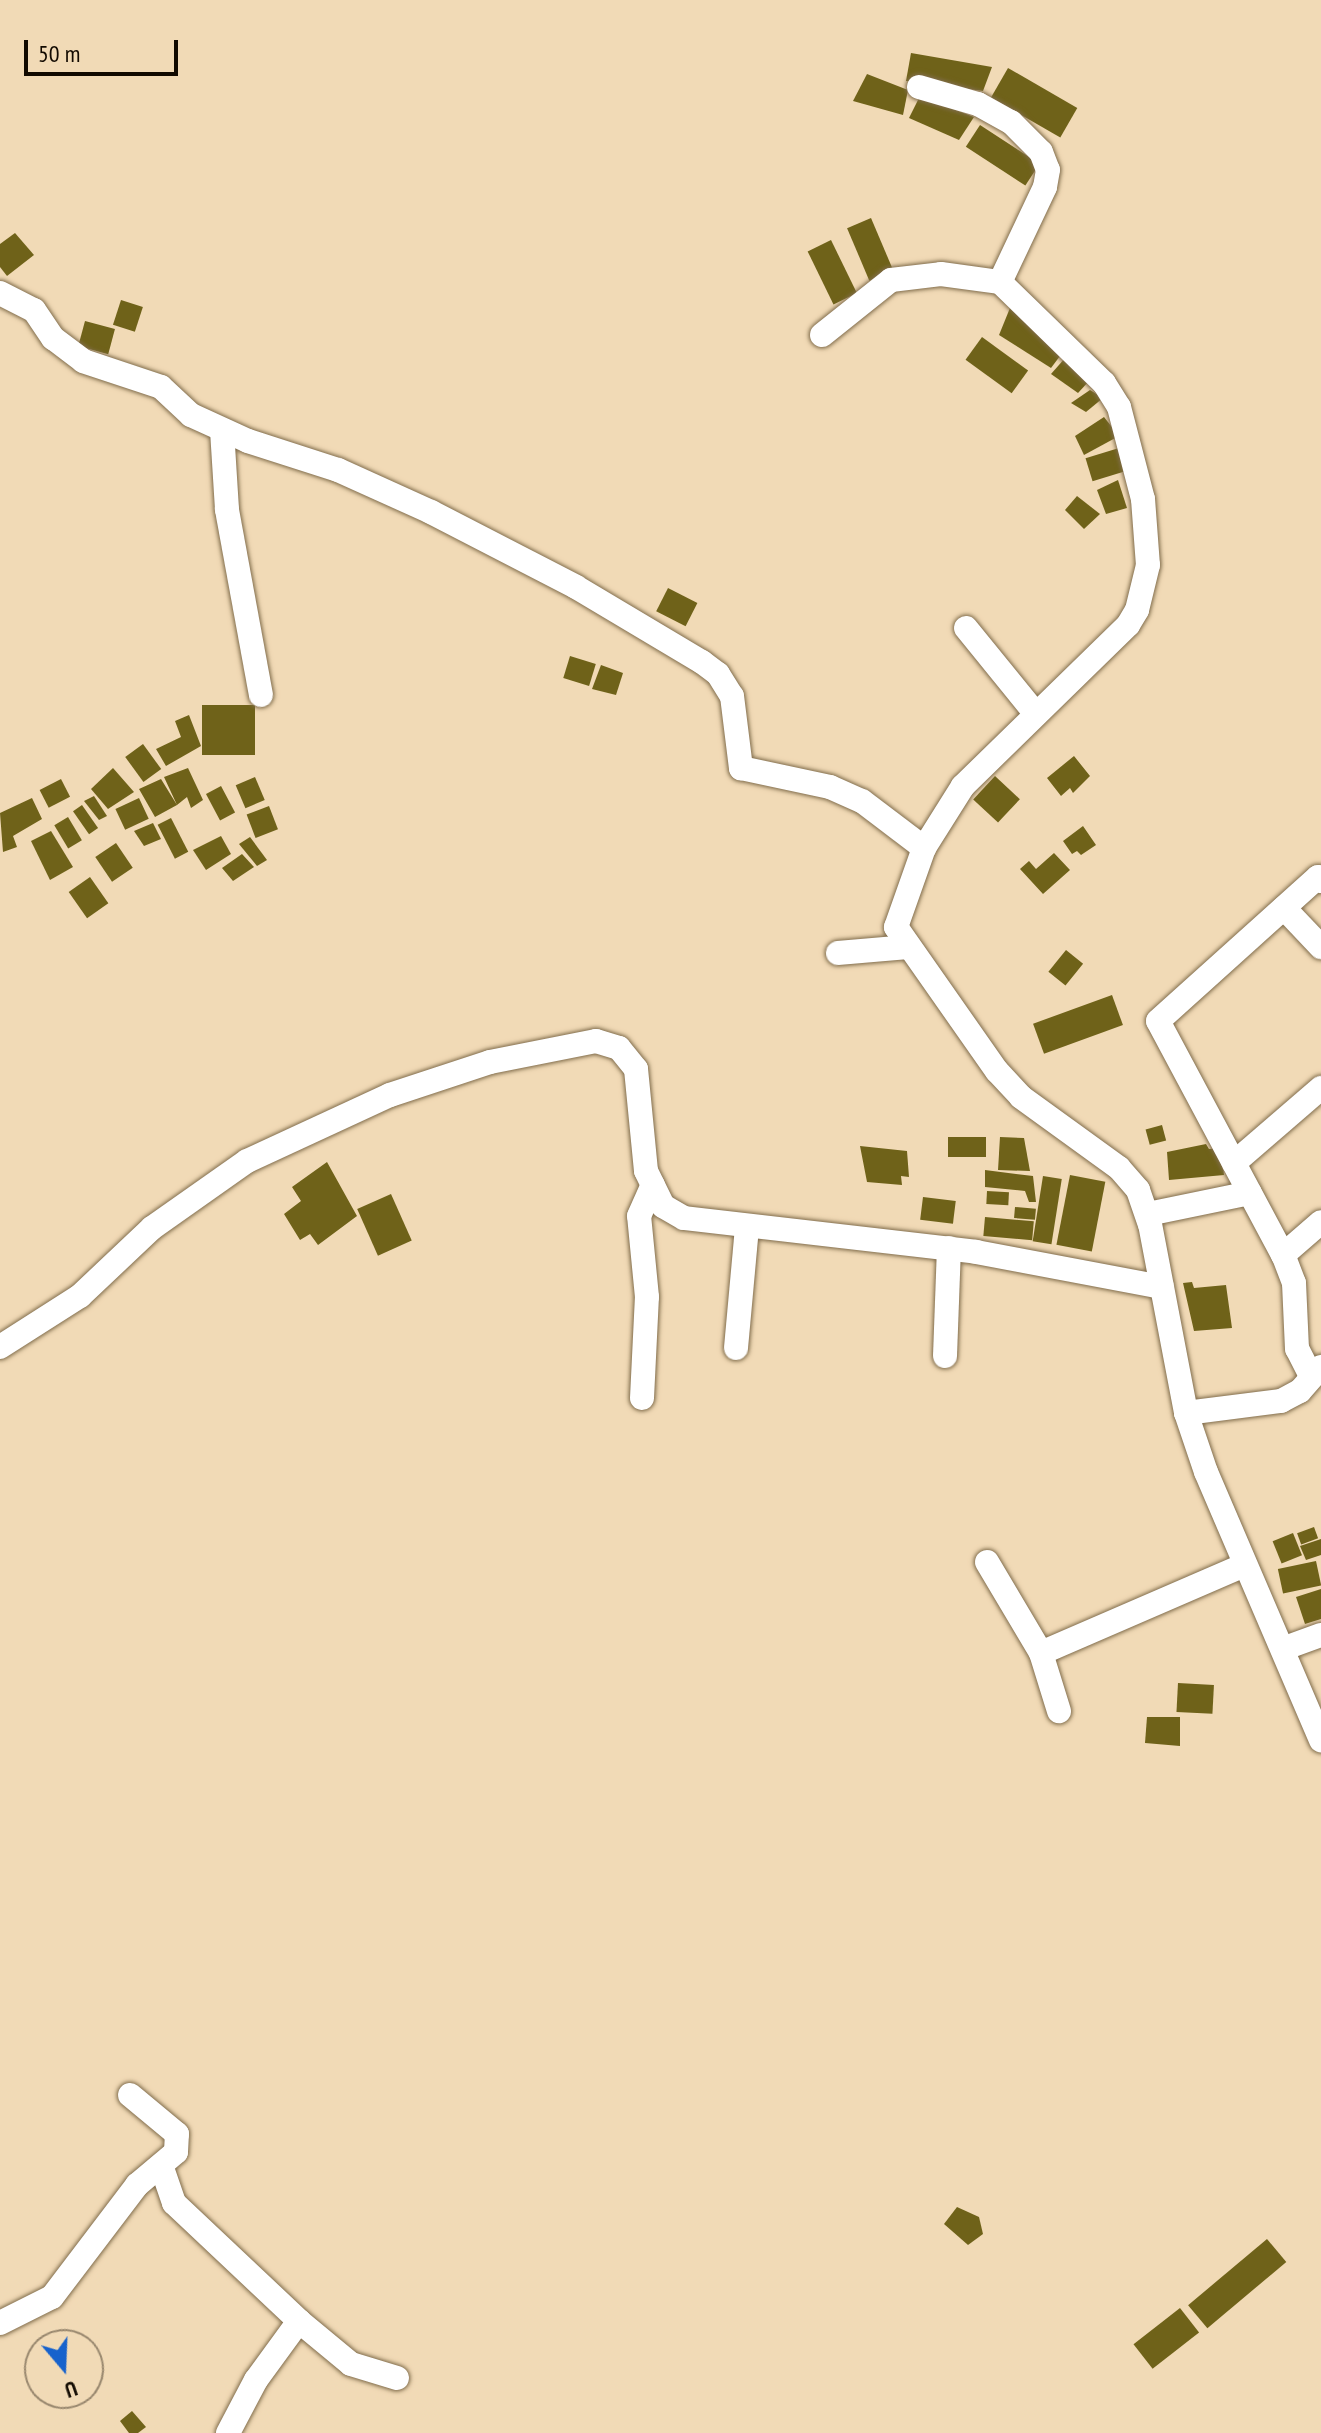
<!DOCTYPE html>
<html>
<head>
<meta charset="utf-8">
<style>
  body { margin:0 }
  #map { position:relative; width:1321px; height:2433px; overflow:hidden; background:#f1dab6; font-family:"PT Sans Narrow",sans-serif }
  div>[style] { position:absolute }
  .building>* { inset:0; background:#6f6219; transform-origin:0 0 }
  .roads { filter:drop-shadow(0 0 2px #816d4c) drop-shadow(0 0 2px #816d4c) }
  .minor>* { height:24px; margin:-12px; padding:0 12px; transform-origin:12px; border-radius:12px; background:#fff }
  span { translate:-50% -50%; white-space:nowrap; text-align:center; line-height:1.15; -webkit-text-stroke:8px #f1dab6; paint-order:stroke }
  .north { position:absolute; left:24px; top:2329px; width:80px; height:80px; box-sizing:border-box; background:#f1dab6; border:2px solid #98876e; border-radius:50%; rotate:161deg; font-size:22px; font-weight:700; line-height:32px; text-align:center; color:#120a01 }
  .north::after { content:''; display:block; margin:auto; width:28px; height:36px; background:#1762cc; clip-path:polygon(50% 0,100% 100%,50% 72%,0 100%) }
  .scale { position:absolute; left:24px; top:40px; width:154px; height:36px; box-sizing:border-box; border:4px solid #120a01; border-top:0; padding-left:10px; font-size:24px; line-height:28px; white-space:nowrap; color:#120a01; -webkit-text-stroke:6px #f1dab6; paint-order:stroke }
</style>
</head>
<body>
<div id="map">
  <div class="building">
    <i style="clip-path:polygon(911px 53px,992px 67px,983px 91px,906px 81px)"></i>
    <i style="left:1008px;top:68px;width:80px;height:34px;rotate:30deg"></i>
    <i style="clip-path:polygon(867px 74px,908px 90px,903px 115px,853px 101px)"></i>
    <i style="clip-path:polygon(920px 96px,974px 117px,959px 140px,909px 118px)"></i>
    <i style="left:980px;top:125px;width:71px;height:26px;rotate:33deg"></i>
    <i style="left:871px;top:218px;width:57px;height:26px;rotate:67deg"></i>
    <i style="clip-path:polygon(15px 233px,34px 255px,7px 276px,0 267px,0 244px)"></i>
    <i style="left:831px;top:240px;width:59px;height:26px;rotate:64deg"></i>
    <i style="left:121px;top:300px;width:23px;height:26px;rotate:18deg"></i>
    <i style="clip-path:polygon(1010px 308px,1063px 352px,1051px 368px,999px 335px)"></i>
    <i style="left:85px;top:321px;width:31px;height:26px;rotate:15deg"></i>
    <i style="left:982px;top:337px;width:57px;height:28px;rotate:36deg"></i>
    <i style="clip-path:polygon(1066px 357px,1090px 380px,1078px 393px,1051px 374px)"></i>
    <i style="clip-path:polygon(1090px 390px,1103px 398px,1086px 412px,1071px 403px)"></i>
    <i style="clip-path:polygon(1104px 417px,1119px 436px,1084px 455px,1075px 436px)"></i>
    <i style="left:1119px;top:448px;width:24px;height:35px;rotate:73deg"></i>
    <i style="clip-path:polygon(1118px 480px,1127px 508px,1106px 514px,1097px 490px)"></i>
    <i style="clip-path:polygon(1077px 496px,1100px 514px,1084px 529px,1065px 510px)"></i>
    <i style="left:668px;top:588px;width:33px;height:26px;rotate:27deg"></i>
    <i style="left:570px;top:656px;width:27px;height:23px;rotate:17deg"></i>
    <i style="clip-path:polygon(601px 665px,623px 673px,616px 695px,592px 689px)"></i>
    <i style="left:202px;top:705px;width:53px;height:50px"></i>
    <i style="clip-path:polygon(189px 715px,201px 746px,166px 766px,156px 749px,181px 737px,175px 721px)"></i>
    <i style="left:143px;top:744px;width:31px;height:22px;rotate:54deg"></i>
    <i style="clip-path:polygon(1074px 756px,1090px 776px,1073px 793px,1070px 788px,1061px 796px,1047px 778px)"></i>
    <i style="clip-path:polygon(113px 768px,134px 792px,108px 809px,91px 789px)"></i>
    <i style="clip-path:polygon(188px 768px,203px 800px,191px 808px,187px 797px,177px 805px,155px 817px,139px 789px,161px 779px,177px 805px,164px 777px)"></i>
    <i style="left:995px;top:776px;width:34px;height:32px;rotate:43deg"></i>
    <i style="left:255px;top:777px;width:25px;height:21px;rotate:67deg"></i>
    <i style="left:61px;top:779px;width:20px;height:24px;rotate:63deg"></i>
    <i style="left:221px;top:786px;width:30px;height:17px;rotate:62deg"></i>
    <i style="clip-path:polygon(94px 796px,107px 816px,99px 820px,84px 801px)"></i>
    <i style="clip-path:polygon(32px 798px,42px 819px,13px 836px,17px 847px,3px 852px,0 813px)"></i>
    <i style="left:139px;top:798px;width:23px;height:26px;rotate:65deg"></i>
    <i style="left:82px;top:805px;width:28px;height:11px;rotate:55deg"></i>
    <i style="left:269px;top:806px;width:25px;height:24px;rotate:69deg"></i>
    <i style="left:68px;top:817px;width:27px;height:16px;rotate:59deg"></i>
    <i style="left:171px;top:818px;width:38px;height:15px;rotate:63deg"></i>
    <i style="clip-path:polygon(153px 823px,161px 839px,144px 846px,134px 831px)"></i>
    <i style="clip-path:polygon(1083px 826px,1096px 845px,1081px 855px,1077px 851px,1072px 854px,1063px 841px)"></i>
    <i style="clip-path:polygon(51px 831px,73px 867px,50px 880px,31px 841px)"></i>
    <i style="clip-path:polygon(221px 836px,231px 854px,206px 870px,193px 850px)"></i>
    <i style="clip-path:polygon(250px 837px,267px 860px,257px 866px,239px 844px)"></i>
    <i style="left:116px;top:843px;width:30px;height:25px;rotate:56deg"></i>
    <i style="clip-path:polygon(1054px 853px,1070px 870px,1043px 894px,1020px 869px,1029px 861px,1036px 869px)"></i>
    <i style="clip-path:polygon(242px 854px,254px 867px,233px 881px,222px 868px)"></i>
    <i style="left:90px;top:877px;width:32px;height:26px;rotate:55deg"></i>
    <i style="left:1066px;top:950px;width:22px;height:28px;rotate:39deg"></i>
    <i style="left:1112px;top:995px;width:32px;height:84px;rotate:70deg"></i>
    <i style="left:1162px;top:1125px;width:16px;height:17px;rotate:75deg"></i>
    <i style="left:948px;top:1137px;width:38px;height:20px"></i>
    <i style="clip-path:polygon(1000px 1137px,1024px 1138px,1030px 1171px,998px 1170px)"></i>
    <i style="clip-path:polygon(1206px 1144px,1209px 1149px,1221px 1148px,1224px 1175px,1169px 1180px,1167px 1152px)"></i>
    <i style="clip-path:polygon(860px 1146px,907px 1151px,909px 1177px,901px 1176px,902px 1185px,867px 1182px)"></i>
    <i style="clip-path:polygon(327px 1162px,357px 1216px,318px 1245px,310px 1234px,300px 1240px,284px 1214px,301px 1201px,292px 1187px)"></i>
    <i style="clip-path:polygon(985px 1170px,1033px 1176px,1036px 1202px,1029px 1202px,1025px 1191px,985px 1187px)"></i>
    <i style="left:1070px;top:1175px;width:36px;height:71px;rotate:11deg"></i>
    <i style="left:1043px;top:1176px;width:19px;height:66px;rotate:9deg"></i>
    <i style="left:987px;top:1191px;width:22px;height:13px;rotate:3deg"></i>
    <i style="left:391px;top:1194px;width:51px;height:37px;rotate:66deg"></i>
    <i style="left:923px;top:1197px;width:33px;height:23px;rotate:7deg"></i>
    <i style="left:1015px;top:1207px;width:21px;height:11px;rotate:5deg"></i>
    <i style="left:985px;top:1217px;width:49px;height:19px;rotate:5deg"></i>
    <i style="clip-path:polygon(1192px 1282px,1194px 1288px,1226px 1285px,1232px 1328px,1194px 1331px,1183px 1283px)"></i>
    <i style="left:1314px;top:1527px;width:12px;height:18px;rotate:70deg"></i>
    <i style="left:1293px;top:1533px;width:24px;height:22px;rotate:68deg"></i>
    <i style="clip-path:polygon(1321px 1539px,1321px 1555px,1306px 1560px,1300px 1546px)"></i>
    <i style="left:1316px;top:1561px;width:25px;height:39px;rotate:78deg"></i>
    <i style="clip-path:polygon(1321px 1589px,1321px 1619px,1305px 1624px,1296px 1597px)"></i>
    <i style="left:1178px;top:1683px;width:36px;height:29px;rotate:3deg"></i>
    <i style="clip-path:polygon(1147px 1717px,1180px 1717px,1180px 1746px,1145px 1743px)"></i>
    <i style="clip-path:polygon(957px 2207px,979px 2217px,983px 2234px,968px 2245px,944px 2224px)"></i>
    <i style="left:1267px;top:2239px;width:30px;height:103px;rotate:50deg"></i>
    <i style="left:1180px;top:2308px;width:31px;height:59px;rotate:52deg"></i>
    <i style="clip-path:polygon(132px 2411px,146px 2427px,138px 2433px,129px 2433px,120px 2421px)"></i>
  </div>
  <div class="roads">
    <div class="minor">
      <i style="left:919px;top:87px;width:61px;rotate:16.1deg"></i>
      <i style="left:978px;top:104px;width:38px;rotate:29deg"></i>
      <i style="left:1011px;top:122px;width:42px;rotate:45deg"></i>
      <i style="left:1041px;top:152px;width:19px;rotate:69deg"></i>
      <i style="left:1048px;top:170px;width:17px;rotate:100deg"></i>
      <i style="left:1045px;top:187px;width:105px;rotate:115.3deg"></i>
      <i style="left:1000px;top:282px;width:145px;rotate:44.2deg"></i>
      <i style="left:1104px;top:383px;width:28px;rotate:58deg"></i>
      <i style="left:1119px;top:407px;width:95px;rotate:75.4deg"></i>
      <i style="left:1143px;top:499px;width:66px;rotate:85.7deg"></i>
      <i style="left:1148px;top:565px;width:46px;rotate:103.7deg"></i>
      <i style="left:1137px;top:610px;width:17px;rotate:121deg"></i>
      <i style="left:1128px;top:625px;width:231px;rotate:135.7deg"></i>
      <i style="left:963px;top:786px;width:73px;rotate:122.2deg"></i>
      <i style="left:924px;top:848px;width:84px;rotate:109.5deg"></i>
      <i style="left:896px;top:927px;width:176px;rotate:55deg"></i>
      <i style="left:997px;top:1071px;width:35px;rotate:47deg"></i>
      <i style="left:1021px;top:1097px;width:121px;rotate:35.9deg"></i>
      <i style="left:1119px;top:1168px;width:29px;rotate:49deg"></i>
      <i style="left:1138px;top:1190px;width:36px;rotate:71deg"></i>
      <i style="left:1150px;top:1224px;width:192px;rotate:79.2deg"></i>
      <i style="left:1186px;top:1413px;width:62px;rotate:71.3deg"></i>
      <i style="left:1206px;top:1472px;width:292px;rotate:66.8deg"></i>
      <i style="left:0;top:293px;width:38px;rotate:27deg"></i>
      <i style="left:34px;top:310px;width:34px;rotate:56deg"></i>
      <i style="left:53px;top:338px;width:38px;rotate:37deg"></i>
      <i style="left:83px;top:361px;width:82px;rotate:18.4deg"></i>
      <i style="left:161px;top:387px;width:41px;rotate:43deg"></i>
      <i style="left:191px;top:415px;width:63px;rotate:24.5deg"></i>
      <i style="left:248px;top:441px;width:95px;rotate:17.9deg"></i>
      <i style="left:338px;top:470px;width:102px;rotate:24.3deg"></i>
      <i style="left:431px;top:512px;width:163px;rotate:27.3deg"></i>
      <i style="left:576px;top:587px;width:147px;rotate:30.8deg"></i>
      <i style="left:702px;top:662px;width:20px;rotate:37deg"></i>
      <i style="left:718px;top:674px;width:26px;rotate:58deg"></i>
      <i style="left:732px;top:696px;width:73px;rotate:82.9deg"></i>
      <i style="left:741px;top:768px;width:91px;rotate:12.1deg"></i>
      <i style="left:830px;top:787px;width:35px;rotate:24deg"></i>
      <i style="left:862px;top:801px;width:78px;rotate:37.2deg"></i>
      <i style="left:822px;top:335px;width:88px;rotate:-38.6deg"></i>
      <i style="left:891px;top:280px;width:50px;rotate:-6.8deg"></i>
      <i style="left:941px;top:274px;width:60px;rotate:7.7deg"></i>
      <i style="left:222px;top:430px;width:80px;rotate:86.4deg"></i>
      <i style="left:227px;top:510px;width:188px;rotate:79.6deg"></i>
      <i style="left:966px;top:628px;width:111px;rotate:50.9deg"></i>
      <i style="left:1284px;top:908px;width:54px;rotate:46.5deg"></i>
      <i style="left:838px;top:953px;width:70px;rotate:-4.9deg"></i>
      <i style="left:1234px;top:1163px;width:115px;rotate:-40.8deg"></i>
      <i style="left:1148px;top:1214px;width:104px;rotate:-11.6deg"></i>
      <i style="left:1283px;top:1255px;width:50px;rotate:-41deg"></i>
      <i style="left:0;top:1347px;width:95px;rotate:-32.5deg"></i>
      <i style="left:80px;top:1296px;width:99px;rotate:-43.4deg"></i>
      <i style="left:152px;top:1228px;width:116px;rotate:-35.2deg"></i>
      <i style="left:247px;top:1161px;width:157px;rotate:-24.8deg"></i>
      <i style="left:390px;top:1095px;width:105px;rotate:-18.3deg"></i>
      <i style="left:490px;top:1062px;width:108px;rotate:-11.2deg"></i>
      <i style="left:596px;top:1041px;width:24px;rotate:17deg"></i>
      <i style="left:619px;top:1048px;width:27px;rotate:51deg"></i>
      <i style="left:636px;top:1069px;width:102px;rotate:84.4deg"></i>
      <i style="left:646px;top:1171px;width:39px;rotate:64deg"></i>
      <i style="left:663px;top:1206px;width:24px;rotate:30deg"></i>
      <i style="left:684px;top:1218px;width:294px;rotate:6.6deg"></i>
      <i style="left:976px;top:1252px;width:189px;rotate:10.7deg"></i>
      <i style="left:736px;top:1348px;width:121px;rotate:-84.8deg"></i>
      <i style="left:945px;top:1356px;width:108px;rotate:-87.9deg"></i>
      <i style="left:1311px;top:1376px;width:30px;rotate:-117deg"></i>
      <i style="left:1297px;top:1349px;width:66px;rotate:-92.6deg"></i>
      <i style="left:1294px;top:1283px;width:30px;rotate:-111deg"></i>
      <i style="left:1283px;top:1255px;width:265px;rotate:-118.1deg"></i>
      <i style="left:1158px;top:1021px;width:215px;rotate:-42deg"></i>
      <i style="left:1318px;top:877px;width:5px;rotate:53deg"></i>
      <i style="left:642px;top:1398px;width:101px;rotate:-87.2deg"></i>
      <i style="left:647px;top:1297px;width:81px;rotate:-95.6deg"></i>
      <i style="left:639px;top:1216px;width:34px;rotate:-66deg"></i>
      <i style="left:1186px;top:1413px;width:96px;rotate:-7.2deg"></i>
      <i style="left:1281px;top:1401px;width:21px;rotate:-28deg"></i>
      <i style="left:1300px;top:1391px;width:32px;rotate:-49deg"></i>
      <i style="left:987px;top:1562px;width:106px;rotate:59.3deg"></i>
      <i style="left:1041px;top:1653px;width:61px;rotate:72.8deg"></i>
      <i style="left:1285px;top:1648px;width:38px;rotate:-20deg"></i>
      <i style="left:1041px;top:1653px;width:221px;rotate:-23.4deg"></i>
      <i style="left:162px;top:2168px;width:37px;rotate:71deg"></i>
      <i style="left:174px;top:2203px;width:172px;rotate:43.3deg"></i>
      <i style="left:299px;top:2321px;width:67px;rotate:39.6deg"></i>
      <i style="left:351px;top:2364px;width:48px;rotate:16.9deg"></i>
      <i style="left:0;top:2323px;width:58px;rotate:-26.6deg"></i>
      <i style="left:52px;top:2297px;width:141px;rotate:-52.8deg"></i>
      <i style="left:137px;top:2185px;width:51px;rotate:-40.2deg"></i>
      <i style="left:176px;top:2152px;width:18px;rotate:-87deg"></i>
      <i style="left:177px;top:2134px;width:61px;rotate:-140.3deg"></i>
      <i style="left:228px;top:2433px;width:60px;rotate:-62.2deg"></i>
      <i style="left:256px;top:2380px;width:73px;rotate:-53.9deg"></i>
    </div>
  </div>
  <div class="north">U</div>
  <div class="scale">50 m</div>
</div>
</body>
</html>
